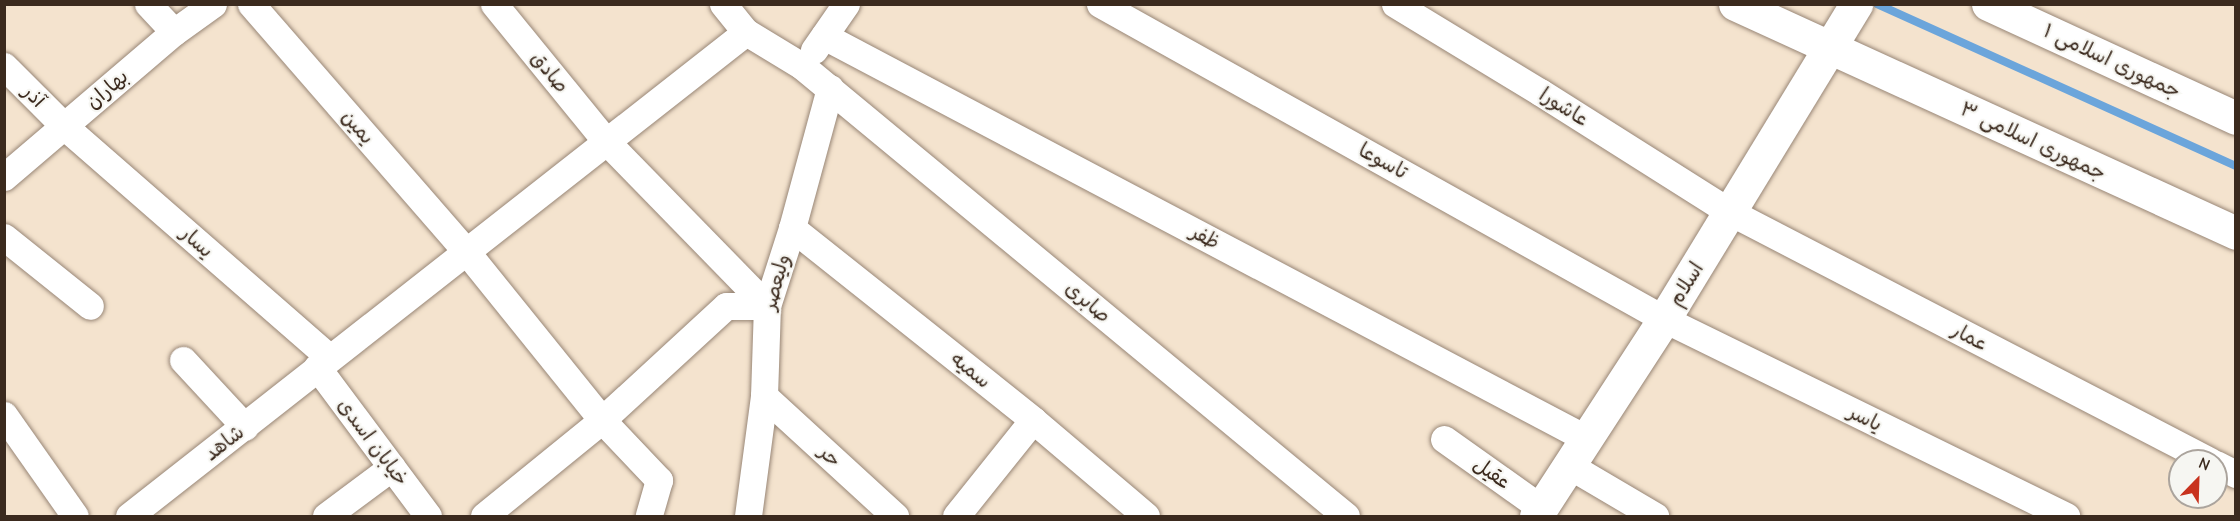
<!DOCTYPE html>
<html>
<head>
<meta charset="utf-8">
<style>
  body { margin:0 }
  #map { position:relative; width:2240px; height:521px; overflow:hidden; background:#f4e3ce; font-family:"Comic Neue","Playpen Sans Arabic",sans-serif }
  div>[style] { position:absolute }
  .stream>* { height:8px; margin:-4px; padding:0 4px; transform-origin:4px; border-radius:4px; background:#6ba5db }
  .roads { filter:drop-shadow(0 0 2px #988676) drop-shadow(0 0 2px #988676) }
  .minor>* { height:27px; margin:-13.5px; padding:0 13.5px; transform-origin:13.5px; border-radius:13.5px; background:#fff }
  .tertiary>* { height:33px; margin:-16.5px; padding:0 16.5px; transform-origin:16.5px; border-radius:16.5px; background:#fff }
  span { translate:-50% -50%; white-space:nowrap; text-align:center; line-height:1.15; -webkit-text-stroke:4.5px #f6f6f2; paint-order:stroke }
  .street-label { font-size:20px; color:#3b2a1e }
  .frame { position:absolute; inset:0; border:6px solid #3b2a1e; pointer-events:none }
  .north { position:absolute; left:2168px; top:449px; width:60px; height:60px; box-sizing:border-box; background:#f6f6f2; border:2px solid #aba49d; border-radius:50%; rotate:23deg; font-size:16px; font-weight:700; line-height:24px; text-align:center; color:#3b2a1e }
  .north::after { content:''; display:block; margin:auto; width:21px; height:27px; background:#c8321e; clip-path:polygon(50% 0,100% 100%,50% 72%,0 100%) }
</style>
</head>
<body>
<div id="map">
  <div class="stream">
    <i style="left:1877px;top:4px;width:394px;rotate:24.3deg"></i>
  </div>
  <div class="roads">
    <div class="minor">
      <i style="left:148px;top:4px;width:38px;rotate:47deg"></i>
      <i style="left:251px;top:4px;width:326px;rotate:49deg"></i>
      <i style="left:465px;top:250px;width:218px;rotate:51.1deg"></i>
      <i style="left:602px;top:420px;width:83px;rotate:46.5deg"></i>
      <i style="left:659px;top:480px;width:37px;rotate:106deg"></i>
      <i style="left:494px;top:4px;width:176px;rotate:50.8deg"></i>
      <i style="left:605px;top:140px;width:232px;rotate:45.7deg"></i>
      <i style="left:723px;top:4px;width:36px;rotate:51deg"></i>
      <i style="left:746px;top:32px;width:66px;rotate:31.3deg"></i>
      <i style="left:802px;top:66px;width:706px;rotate:39.6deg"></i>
      <i style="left:1100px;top:4px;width:646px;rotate:29.18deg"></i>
      <i style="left:1664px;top:319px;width:448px;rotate:26.1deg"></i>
      <i style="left:1395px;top:4px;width:170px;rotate:31.3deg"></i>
      <i style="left:1540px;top:92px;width:225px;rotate:32.3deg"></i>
      <i style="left:1730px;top:212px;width:541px;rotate:27.42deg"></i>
      <i style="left:824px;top:36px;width:863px;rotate:27.84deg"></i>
      <i style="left:814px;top:50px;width:56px;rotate:-55.2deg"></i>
      <i style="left:4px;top:66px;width:85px;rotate:45deg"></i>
      <i style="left:64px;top:126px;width:352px;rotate:41.1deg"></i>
      <i style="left:4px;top:177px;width:223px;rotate:-40.5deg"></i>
      <i style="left:174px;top:32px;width:48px;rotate:-35.7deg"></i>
      <i style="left:792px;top:228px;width:308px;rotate:38.5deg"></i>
      <i style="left:1033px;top:420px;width:148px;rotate:40.3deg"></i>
      <i style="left:4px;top:237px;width:110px;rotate:38.7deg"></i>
      <i style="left:183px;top:360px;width:91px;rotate:47.2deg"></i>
      <i style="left:317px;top:367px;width:186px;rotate:53.3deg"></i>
      <i style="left:764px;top:396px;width:178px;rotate:42.5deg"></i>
      <i style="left:4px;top:415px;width:123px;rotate:54.9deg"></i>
      <i style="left:1444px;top:439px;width:119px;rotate:35.4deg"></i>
      <i style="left:2216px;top:464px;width:22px;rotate:27deg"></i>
      <i style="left:1570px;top:466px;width:99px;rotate:30.5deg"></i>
      <i style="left:129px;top:516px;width:784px;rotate:-38.11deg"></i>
      <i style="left:326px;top:516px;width:82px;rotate:-36.6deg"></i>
      <i style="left:484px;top:516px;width:152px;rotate:-39.1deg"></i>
      <i style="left:602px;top:420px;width:168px;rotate:-42.6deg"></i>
      <i style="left:726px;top:306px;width:41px"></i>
      <i style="left:748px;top:516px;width:121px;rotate:-82.4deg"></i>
      <i style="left:764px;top:396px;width:90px;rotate:-88.1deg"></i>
      <i style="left:767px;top:306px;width:82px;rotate:-72.2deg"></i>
      <i style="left:792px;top:228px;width:145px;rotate:-74.8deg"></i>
      <i style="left:956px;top:516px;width:123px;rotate:-51.3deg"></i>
    </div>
    <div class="tertiary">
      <i style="left:1735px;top:4px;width:551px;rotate:24.56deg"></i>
      <i style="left:1988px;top:4px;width:273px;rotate:24.7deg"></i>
      <i style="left:1536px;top:516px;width:235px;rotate:-57deg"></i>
      <i style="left:1664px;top:319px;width:369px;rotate:-58.6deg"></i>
    </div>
  </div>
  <div class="street-label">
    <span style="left:2112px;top:61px;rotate:25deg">جمهوری اسلامی ۱</span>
    <span style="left:550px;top:72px;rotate:51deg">صادق</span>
    <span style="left:107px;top:89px;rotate:-41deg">بهاران</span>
    <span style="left:34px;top:96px;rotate:45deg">آذر</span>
    <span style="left:1564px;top:107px;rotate:32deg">عاشورا</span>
    <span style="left:358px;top:127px;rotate:49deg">یمین</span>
    <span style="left:2033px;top:141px;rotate:25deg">جمهوری اسلامی ۳</span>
    <span style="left:1383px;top:161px;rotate:29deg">تاسوعا</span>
    <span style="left:1205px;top:237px;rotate:28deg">ظفر</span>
    <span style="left:197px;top:242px;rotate:41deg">یسار</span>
    <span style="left:776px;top:282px;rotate:-75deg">ولیعصر</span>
    <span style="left:1686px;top:284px;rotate:-58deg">اسلام</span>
    <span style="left:1088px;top:302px;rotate:40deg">صابری</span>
    <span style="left:1970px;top:337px;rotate:27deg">عمار</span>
    <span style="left:971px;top:370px;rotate:39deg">سمیه</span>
    <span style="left:1865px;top:418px;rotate:26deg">یاسر</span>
    <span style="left:373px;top:442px;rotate:53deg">خیابان اسدی</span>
    <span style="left:224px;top:443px;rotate:-38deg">شاهد</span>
    <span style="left:830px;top:456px;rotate:43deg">حر</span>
    <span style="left:1492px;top:473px;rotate:35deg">عقیل</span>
  </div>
  <div class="frame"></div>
  <div class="north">N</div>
</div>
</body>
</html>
